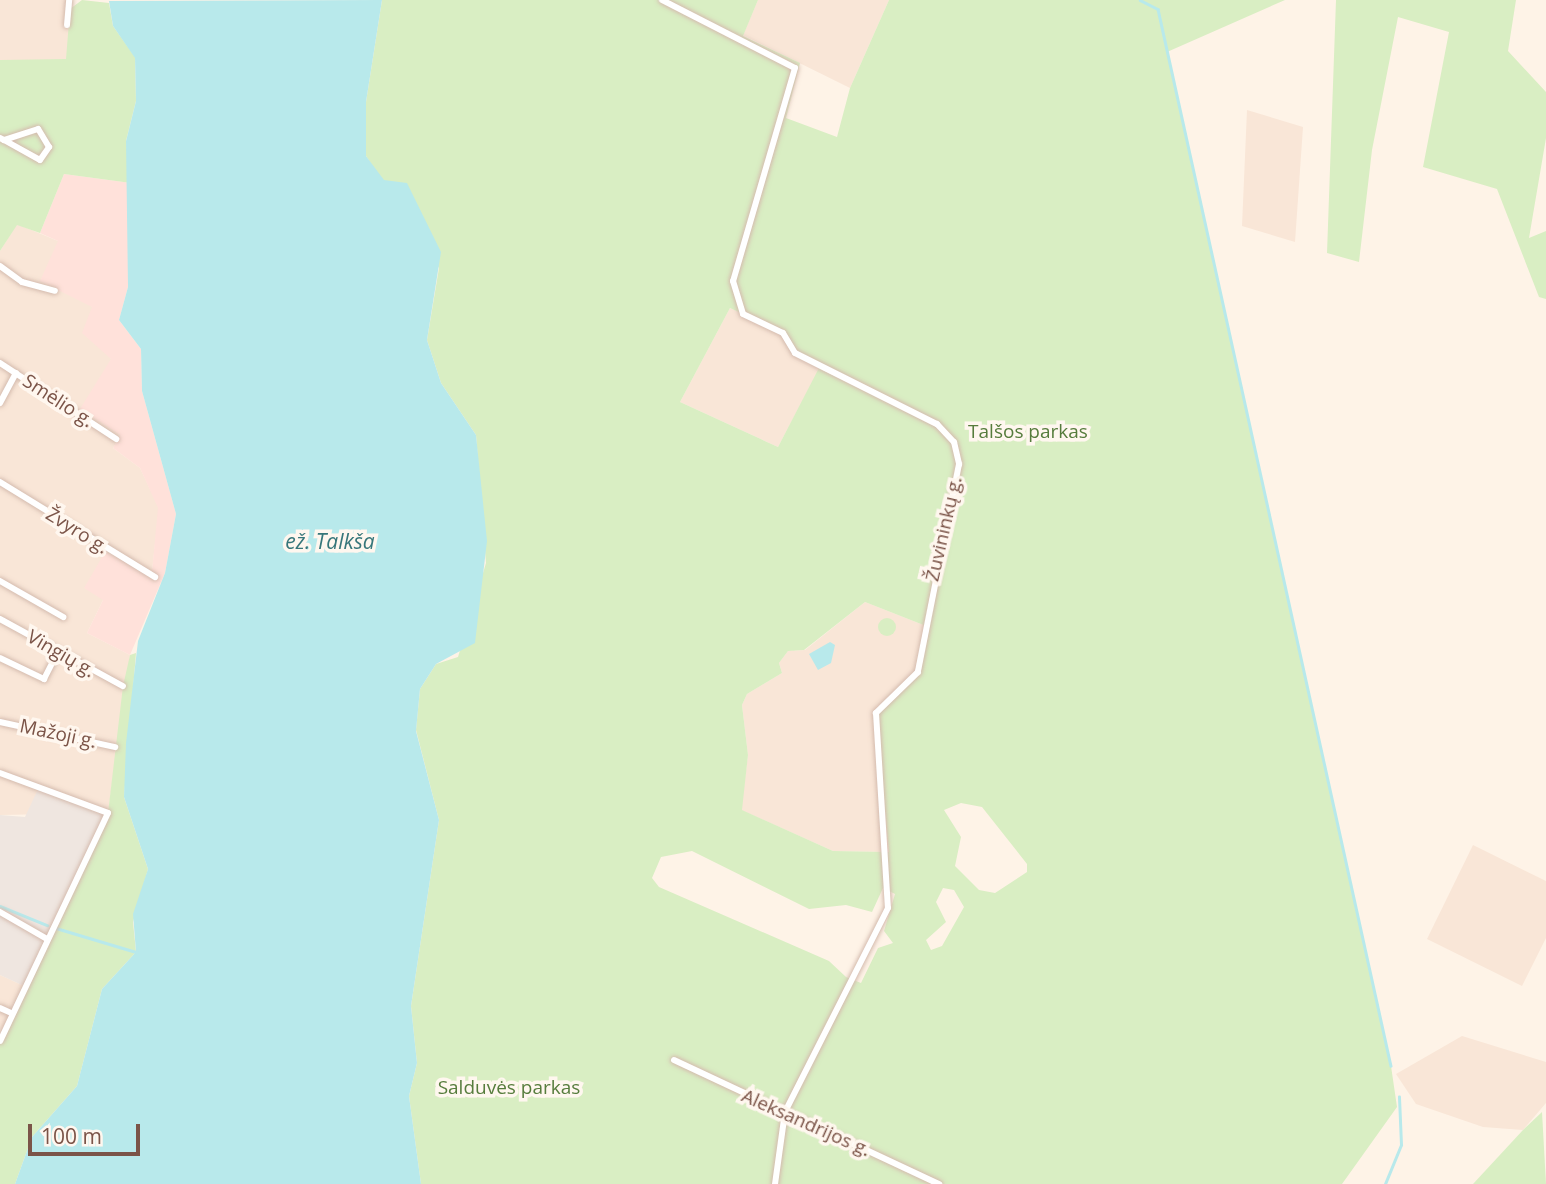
<!DOCTYPE html>
<html>
<head>
<meta charset="utf-8">
<style>
  body { margin:0 }
  #map { position:relative; width:1546px; height:1184px; overflow:hidden; background:#fef3e7; font-family:"Open Sans",sans-serif }
  div>[style] { position:absolute }
  .residential>* { inset:0; background:#f9e6d7; transform-origin:0 0 }
  .commercial>* { inset:0; background:#ffe1da }
  .industrial>* { inset:0; background:#efe6e0 }
  .green>* { inset:0; background:#d9eec3 }
  .round { border-radius:50% }
  .water>* { inset:0; background:#b8e9eb }
  .stream>* { height:2.5px; margin:-1.25px; padding:0 1.25px; transform-origin:1.25px; border-radius:1.25px; background:#b8e9eb }
  .roads { filter:drop-shadow(0 0 2px #d4bbae) drop-shadow(0 0 2px #d4bbae) }
  .street>* { height:6px; margin:-3px; padding:0 3px; transform-origin:3px; border-radius:3px; background:#fff }
  span { translate:-50% -50%; white-space:nowrap; text-align:center; line-height:1.15; -webkit-text-stroke:7px #fff7ef; paint-order:stroke }
  .street-label { font-size:19px; color:#7b5448 }
  .park-label { font-size:19px; color:#567c3c }
  .water-label { font-size:21px; color:#37767a; font-style:italic }
  .scale { position:absolute; left:28px; top:1124px; width:112px; height:32px; box-sizing:border-box; border:4px solid #7b5448; border-top:0; padding-left:9px; font-size:21px; line-height:24px; white-space:nowrap; color:#7b5448; -webkit-text-stroke:5px #fff7ef; paint-order:stroke }
</style>
</head>
<body>
<div id="map">
  <div class="residential">
    <i style="left:0;top:0;width:71px;height:60px"></i>
    <i style="clip-path:polygon(758px 0,889px 0,850px 88px,743px 35px)"></i>
    <i style="clip-path:polygon(1247px 110px,1303px 127px,1295px 242px,1242px 226px)"></i>
    <i style="clip-path:polygon(17px 224px,58px 241px,92px 307px,111px 359px,121px 435px,113px 448px,140px 468px,159px 508px,152px 571px,110px 552px,103px 600px,87px 633px,130px 655px,108px 813px,0 815px,0 251px)"></i>
    <i style="clip-path:polygon(730px 308px,783px 333px,821px 366px,778px 447px,680px 402px)"></i>
    <i style="clip-path:polygon(865px 602px,926px 626px,889px 852px,833px 851px,741px 810px,748px 755px,742px 705px,747px 694px,782px 673px,779px 663px,788px 651px,805px 650px)"></i>
    <i style="clip-path:polygon(1473px 845px,1546px 881px,1546px 938px,1522px 986px,1427px 939px)"></i>
    <i style="clip-path:polygon(0 975px,24px 986px,0 1041px)"></i>
    <i style="clip-path:polygon(1462px 1036px,1546px 1062px,1546px 1103px,1523px 1130px,1483px 1127px,1416px 1104px,1396px 1074px)"></i>
  </div>
  <div class="commercial">
    <i style="clip-path:polygon(64px 174px,131px 183px,128px 287px,119px 320px,141px 349px,142px 391px,176px 514px,165px 573px,130px 655px,87px 633px,103px 600px,84px 588px,105px 552px,152px 571px,158px 508px,140px 468px,113px 448px,120px 435px,80px 409px,111px 359px,82px 333px,92px 307px,40px 281px,58px 241px,40px 233px)"></i>
  </div>
  <div class="industrial">
    <i style="clip-path:polygon(39px 787px,108px 813px,24px 986px,0 975px,0 815px,25px 817px)"></i>
  </div>
  <div class="green">
    <i style="clip-path:polygon(82px 0,109px 3px,113px 26px,135px 57px,136px 101px,126px 141px,131px 183px,64px 174px,40px 233px,17px 225px,0 251px,0 60px,66px 59px,70px 9px)"></i>
    <i style="clip-path:polygon(evenodd,382px 0,758px 0,743px 36px,800px 63px,786px 118px,837px 137px,850px 88px,889px 0,1285px 0,1167px 52px,1391px 1066px,1397px 1107px,1342px 1184px,421px 1184px,409px 1096px,417px 1063px,411px 1006px,439px 820px,416px 730px,420px 689px,436px 664px,458px 657px,486px 563px,476px 435px,441px 383px,427px 340px,439px 268px,366px 156px,366px 102px,382px 0,730px 308px,783px 333px,795px 353px,820px 366px,778px 447px,680px 402px,730px 308px,382px 0,865px 602px,926px 626px,913px 681px,876px 713px,889px 852px,833px 851px,742px 810px,748px 755px,742px 705px,747px 694px,782px 673px,779px 663px,788px 651px,804px 650px,865px 602px,382px 0,961px 803px,982px 807px,1027px 864px,1027px 872px,995px 893px,979px 890px,955px 866px,961px 837px,944px 810px,961px 803px,382px 0,692px 851px,809px 909px,846px 905px,872px 912px,883px 888px,895px 894px,884px 931px,893px 943px,878px 948px,861px 983px,846px 977px,829px 961px,659px 887px,652px 878px,661px 857px,692px 851px,382px 0,943px 888px,954px 890px,964px 907px,942px 946px,931px 950px,926px 940px,946px 922px,936px 902px,943px 888px)"></i>
    <i style="clip-path:polygon(1336px 0,1516px 0,1508px 51px,1546px 92px,1546px 138px,1529px 238px,1546px 231px,1546px 299px,1539px 297px,1497px 189px,1423px 167px,1449px 32px,1398px 17px,1372px 150px,1359px 262px,1327px 253px)"></i>
    <i class="round" style="left:878px;top:618px;width:18px;height:18px"></i>
    <i style="clip-path:polygon(136px 653px,124px 797px,148px 869px,133px 922px,136px 952px,102px 989px,77px 1086px,32px 1137px,15px 1184px,0 1184px,0 1041px,108px 813px,123px 686px,130px 655px)"></i>
    <i style="clip-path:polygon(1542px 1112px,1546px 1184px,1473px 1184px,1523px 1130px)"></i>
  </div>
  <div class="water">
    <i style="clip-path:polygon(382px 0,366px 102px,366px 156px,384px 180px,407px 183px,441px 252px,427px 340px,441px 383px,476px 435px,487px 541px,475px 643px,436px 664px,420px 689px,416px 731px,439px 820px,411px 1006px,417px 1063px,409px 1096px,421px 1184px,15px 1184px,32px 1137px,77px 1086px,102px 989px,136px 952px,133px 914px,148px 869px,124px 797px,126px 743px,138px 641px,165px 573px,176px 514px,142px 391px,141px 349px,119px 320px,128px 287px,126px 141px,136px 101px,135px 58px,113px 26px,109px 1px)"></i>
    <i style="clip-path:polygon(830px 642px,835px 645px,831px 663px,818px 670px,809px 654px)"></i>
  </div>
  <div class="stream">
    <i style="left:1140px;top:0;width:20px;rotate:27deg"></i>
    <i style="left:1158px;top:9px;width:1082px;rotate:77.57deg"></i>
    <i style="left:0;top:906px;width:51px;rotate:22deg"></i>
    <i style="left:56px;top:928px;width:84px;rotate:16.7deg"></i>
    <i style="left:1385px;top:1184px;width:42px;rotate:-67.7deg"></i>
    <i style="left:1401px;top:1145px;width:48px;rotate:-92.4deg"></i>
  </div>
  <div class="roads">
    <div class="street">
      <i style="left:662px;top:0;width:149px;rotate:27.1deg"></i>
      <i style="left:795px;top:68px;width:222px;rotate:106.2deg"></i>
      <i style="left:733px;top:281px;width:34px;rotate:73deg"></i>
      <i style="left:743px;top:314px;width:44px;rotate:25.4deg"></i>
      <i style="left:783px;top:333px;width:23px;rotate:59deg"></i>
      <i style="left:795px;top:353px;width:159px;rotate:26.6deg"></i>
      <i style="left:937px;top:424px;width:25px;rotate:47deg"></i>
      <i style="left:954px;top:442px;width:23px;rotate:77deg"></i>
      <i style="left:959px;top:464px;width:212px;rotate:101.2deg"></i>
      <i style="left:918px;top:672px;width:59px;rotate:135.7deg"></i>
      <i style="left:876px;top:713px;width:195px;rotate:86.5deg"></i>
      <i style="left:888px;top:908px;width:229px;rotate:116.8deg"></i>
      <i style="left:785px;top:1112px;width:73px;rotate:97.9deg"></i>
      <i style="left:67px;top:25px;width:25px;rotate:-85deg"></i>
      <i style="left:0;top:138px;width:4px;rotate:27deg"></i>
      <i style="left:4px;top:140px;width:41px;rotate:29.1deg"></i>
      <i style="left:40px;top:160px;width:16px;rotate:-55deg"></i>
      <i style="left:49px;top:147px;width:21px;rotate:-121deg"></i>
      <i style="left:38px;top:129px;width:36px;rotate:162deg"></i>
      <i style="left:0;top:266px;width:27px;rotate:36deg"></i>
      <i style="left:22px;top:282px;width:34px;rotate:15deg"></i>
      <i style="left:0;top:363px;width:139px;rotate:33.2deg"></i>
      <i style="left:0;top:403px;width:34px;rotate:-62deg"></i>
      <i style="left:0;top:482px;width:182px;rotate:31.5deg"></i>
      <i style="left:0;top:581px;width:73px;rotate:29.7deg"></i>
      <i style="left:0;top:619px;width:140px;rotate:28.6deg"></i>
      <i style="left:0;top:658px;width:49px;rotate:25.5deg"></i>
      <i style="left:44px;top:679px;width:30px;rotate:-63deg"></i>
      <i style="left:0;top:722px;width:118px;rotate:12.3deg"></i>
      <i style="left:0;top:773px;width:115px;rotate:20.3deg"></i>
      <i style="left:108px;top:813px;width:252px;rotate:115.3deg"></i>
      <i style="left:0;top:912px;width:54px;rotate:29.9deg"></i>
      <i style="left:0;top:1008px;width:12px;rotate:24deg"></i>
      <i style="left:674px;top:1060px;width:293px;rotate:25.1deg"></i>
    </div>
  </div>
  <div class="street-label">
    <span style="left:58px;top:401px;rotate:33deg">Smėlio g.</span>
    <span style="left:944px;top:529px;rotate:-77deg">Žuvininkų g.</span>
    <span style="left:77px;top:531px;rotate:32deg">Žvyro g.</span>
    <span style="left:61px;top:654px;rotate:30deg">Vingių g.</span>
    <span style="left:58px;top:734px;rotate:12deg">Mažoji g.</span>
    <span style="left:806px;top:1123px;rotate:24deg">Aleksandrijos g.</span>
  </div>
  <div class="park-label">
    <span style="left:1028px;top:432px">Talšos parkas</span>
    <span style="left:509px;top:1088px">Salduvės parkas</span>
  </div>
  <div class="water-label">
    <span style="left:330px;top:541px">ež. Talkša</span>
  </div>
  <div class="scale">100 m</div>
</div>
</body>
</html>
